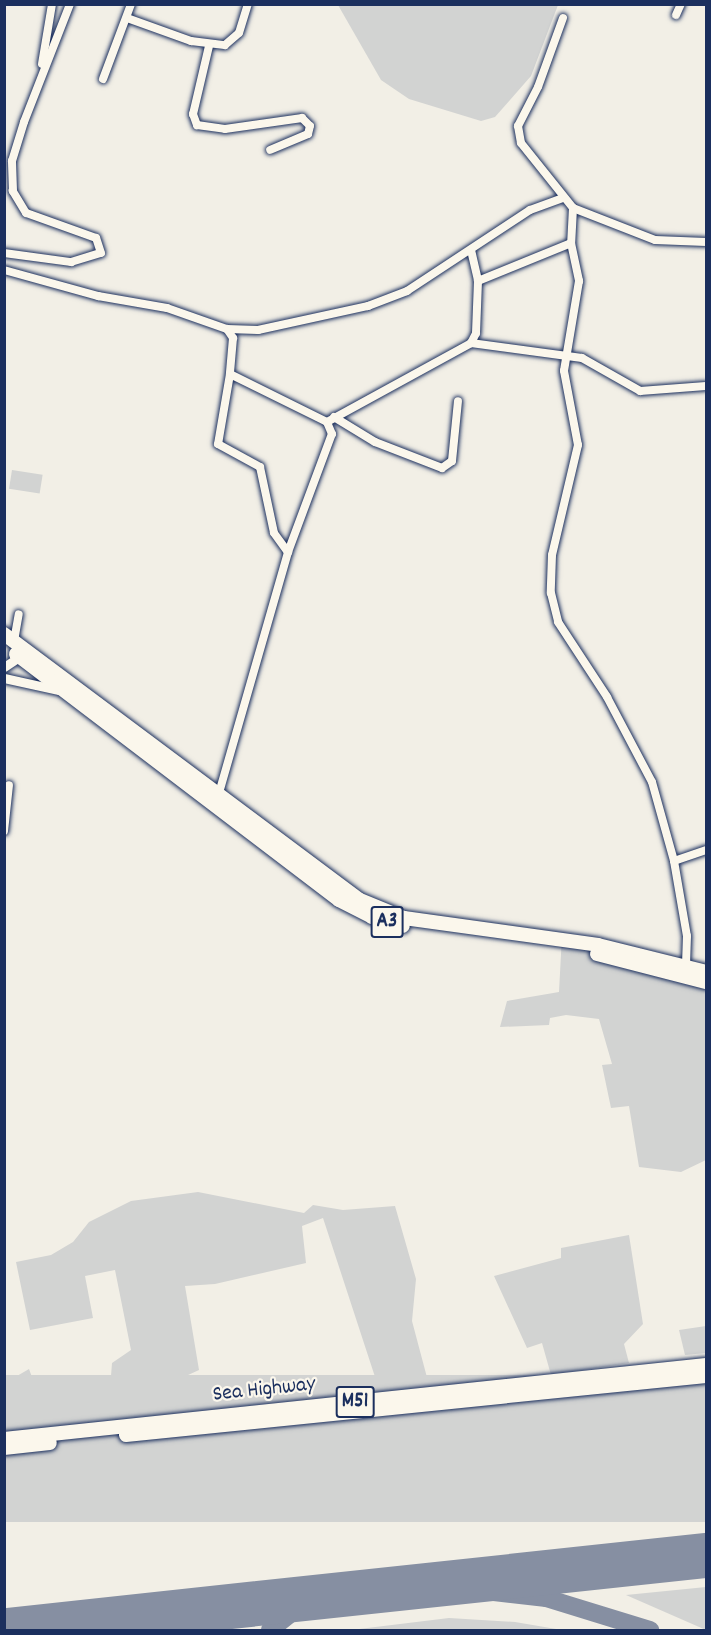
<!DOCTYPE html>
<html>
<head>
<meta charset="utf-8">
<style>
  body { margin:0 }
  #map { position:relative; width:711px; height:1635px; overflow:hidden; background:#f2efe6; font-family:Dekko,sans-serif }
  div>[style] { position:absolute }
  .green>* { inset:0; background:#d2d3d2; transform-origin:0 0 }
  .taxiway>* { height:18px; margin:-9px; padding:0 9px; transform-origin:9px; border-radius:9px; background:#868fa2 }
  .runway>* { height:45px; margin:-22.5px; padding:0 22.5px; transform-origin:22.5px; border-radius:22.5px; background:#868fa2 }
  .roads { filter:drop-shadow(0 0 2px #1b2f5e) drop-shadow(0 0 2px #1b2f5e) }
  .minor>* { height:8px; margin:-4px; padding:0 4px; transform-origin:4px; border-radius:4px; background:#fbf7ec }
  .tertiary>* { height:9px; margin:-4.5px; padding:0 4.5px; transform-origin:4.5px; border-radius:4.5px; background:#fbf7ec }
  .trunk>* { height:14px; margin:-7px; padding:0 7px; transform-origin:7px; border-radius:7px; background:#fbf7ec }
  .motorway>* { height:14px; margin:-7px; padding:0 7px; transform-origin:7px; border-radius:7px; background:#fbf7ec }
  span { translate:-50% -50%; white-space:nowrap; text-align:center; line-height:1.15; -webkit-text-stroke:4.5px #fbf7ec; paint-order:stroke }
  .shield-label span { padding:2px 4px; background:#fbf7ec; border:2px solid; border-radius:4px; -webkit-text-stroke-width:0 }
  .shield-label { font-size:21px; color:#1b2f5e; font-weight:700 }
  .street-label { font-size:22px; color:#1b2f5e }
  .frame { position:absolute; inset:0; border:6px solid #1b2f5e; pointer-events:none }
</style>
</head>
<body>
<div id="map">
  <div class="green">
    <i style="clip-path:polygon(338px 5px,558px 5px,531px 76px,495px 117px,481px 121px,409px 99px,381px 80px)"></i>
    <i style="left:12px;top:470px;width:31px;height:19px;rotate:9deg"></i>
    <i style="clip-path:polygon(562px 935px,706px 972px,706px 1160px,681px 1172px,639px 1167px,629px 1106px,611px 1108px,602px 1065px,612px 1064px,599px 1019px,566px 1015px,550px 1018px,549px 1025px,500px 1027px,507px 1001px,559px 992px)"></i>
    <i style="clip-path:polygon(198px 1192px,304px 1213px,313px 1205px,343px 1210px,395px 1206px,416px 1279px,412px 1321px,429px 1385px,378px 1386px,323px 1218px,302px 1226px,306px 1263px,215px 1284px,185px 1286px,199px 1370px,175px 1381px,175px 1411px,5px 1431px,5px 1383px,29px 1369px,45px 1412px,110px 1389px,112px 1363px,131px 1350px,115px 1270px,85px 1276px,93px 1318px,30px 1330px,16px 1262px,51px 1255px,73px 1242px,89px 1222px,131px 1201px)"></i>
    <i style="clip-path:polygon(629px 1235px,643px 1324px,624px 1344px,629px 1363px,551px 1375px,542px 1343px,527px 1348px,494px 1276px,561px 1258px,561px 1248px)"></i>
    <i style="clip-path:polygon(706px 1326px,706px 1353px,685px 1355px,679px 1330px)"></i>
    <i style="left:706px;top:1375px;width:147px;height:706px;rotate:90deg"></i>
    <i style="clip-path:polygon(706px 1587px,706px 1630px,626px 1595px)"></i>
    <i style="clip-path:polygon(449px 1618px,515px 1622px,562px 1630px,351px 1630px)"></i>
  </div>
  <div class="taxiway">
    <i style="left:375px;top:1591px;width:93px;rotate:-1.2deg"></i>
    <i style="left:468px;top:1589px;width:79px;rotate:6.6deg"></i>
    <i style="left:546px;top:1598px;width:109px;rotate:17.1deg"></i>
    <i style="left:50px;top:1630px;width:30px;rotate:-14deg"></i>
    <i style="left:270px;top:1630px;width:51px;rotate:-38.7deg"></i>
  </div>
  <div class="runway">
    <i style="left:6px;top:1630px;width:704px;rotate:-6.12deg"></i>
  </div>
  <div class="roads">
    <div class="minor">
      <i style="left:676px;top:15px;width:12px;rotate:-66deg"></i>
      <i style="left:127px;top:18px;width:68px;rotate:19.8deg"></i>
      <i style="left:191px;top:41px;width:34px;rotate:7deg"></i>
      <i style="left:225px;top:45px;width:18px;rotate:-41deg"></i>
      <i style="left:239px;top:33px;width:30px;rotate:-73deg"></i>
      <i style="left:563px;top:18px;width:73px;rotate:109.9deg"></i>
      <i style="left:538px;top:87px;width:44px;rotate:117.1deg"></i>
      <i style="left:518px;top:126px;width:17px;rotate:80deg"></i>
      <i style="left:521px;top:143px;width:83px;rotate:51.3deg"></i>
      <i style="left:573px;top:208px;width:88px;rotate:21.3deg"></i>
      <i style="left:655px;top:240px;width:51px;rotate:2.2deg"></i>
      <i style="left:209px;top:46px;width:70px;rotate:103.2deg"></i>
      <i style="left:193px;top:114px;width:12px;rotate:70deg"></i>
      <i style="left:197px;top:125px;width:28px;rotate:8deg"></i>
      <i style="left:225px;top:129px;width:78px;rotate:-8.1deg"></i>
      <i style="left:302px;top:118px;width:11px;rotate:45deg"></i>
      <i style="left:310px;top:126px;width:8px;rotate:104deg"></i>
      <i style="left:308px;top:134px;width:41px;rotate:157.2deg"></i>
      <i style="left:42px;top:64px;width:61px;rotate:-80.5deg"></i>
      <i style="left:103px;top:79px;width:80px;rotate:-69.5deg"></i>
      <i style="left:573px;top:208px;width:35px;rotate:93deg"></i>
      <i style="left:571px;top:243px;width:39px;rotate:78deg"></i>
      <i style="left:579px;top:281px;width:91px;rotate:99.5deg"></i>
      <i style="left:564px;top:371px;width:75px;rotate:79.3deg"></i>
      <i style="left:578px;top:445px;width:113px;rotate:103.3deg"></i>
      <i style="left:552px;top:555px;width:38px;rotate:92deg"></i>
      <i style="left:551px;top:593px;width:30px;rotate:76deg"></i>
      <i style="left:558px;top:622px;width:90px;rotate:56.8deg"></i>
      <i style="left:607px;top:697px;width:96px;rotate:62.1deg"></i>
      <i style="left:652px;top:782px;width:82px;rotate:74.4deg"></i>
      <i style="left:674px;top:861px;width:76px;rotate:80.2deg"></i>
      <i style="left:687px;top:936px;width:30px;rotate:92deg"></i>
      <i style="left:471px;top:250px;width:32px;rotate:77deg"></i>
      <i style="left:4px;top:253px;width:68px;rotate:7.7deg"></i>
      <i style="left:71px;top:262px;width:31px;rotate:-17deg"></i>
      <i style="left:101px;top:253px;width:16px;rotate:-108deg"></i>
      <i style="left:96px;top:238px;width:74px;rotate:-160.3deg"></i>
      <i style="left:26px;top:213px;width:26px;rotate:-121deg"></i>
      <i style="left:13px;top:191px;width:30px;rotate:-92deg"></i>
      <i style="left:12px;top:161px;width:41px;rotate:-72.9deg"></i>
      <i style="left:24px;top:122px;width:127px;rotate:-68.7deg"></i>
      <i style="left:4px;top:270px;width:98px;rotate:15.5deg"></i>
      <i style="left:98px;top:296px;width:70px;rotate:9.9deg"></i>
      <i style="left:167px;top:308px;width:64px;rotate:19.3deg"></i>
      <i style="left:227px;top:329px;width:31px;rotate:2deg"></i>
      <i style="left:258px;top:330px;width:113px;rotate:-12.3deg"></i>
      <i style="left:368px;top:306px;width:42px;rotate:-21deg"></i>
      <i style="left:407px;top:291px;width:147px;rotate:-33.4deg"></i>
      <i style="left:530px;top:210px;width:35px;rotate:-20deg"></i>
      <i style="left:227px;top:329px;width:11px;rotate:56deg"></i>
      <i style="left:233px;top:338px;width:36px;rotate:95deg"></i>
      <i style="left:230px;top:374px;width:71px;rotate:99.7deg"></i>
      <i style="left:218px;top:444px;width:48px;rotate:28.7deg"></i>
      <i style="left:260px;top:467px;width:67px;rotate:78deg"></i>
      <i style="left:274px;top:533px;width:24px;rotate:54deg"></i>
      <i style="left:471px;top:343px;width:112px;rotate:7.7deg"></i>
      <i style="left:582px;top:358px;width:67px;rotate:29.6deg"></i>
      <i style="left:640px;top:391px;width:66px;rotate:-4.3deg"></i>
      <i style="left:334px;top:417px;width:48px;rotate:31.4deg"></i>
      <i style="left:375px;top:442px;width:72px;rotate:21.2deg"></i>
      <i style="left:442px;top:468px;width:12px;rotate:-35deg"></i>
      <i style="left:452px;top:461px;width:60px;rotate:-84.3deg"></i>
      <i style="left:327px;top:422px;width:164px;rotate:-28.7deg"></i>
      <i style="left:471px;top:343px;width:11px;rotate:-63deg"></i>
      <i style="left:476px;top:333px;width:52px;rotate:-87.8deg"></i>
      <i style="left:478px;top:281px;width:100px;rotate:-22.2deg"></i>
      <i style="left:14px;top:641px;width:27px;rotate:-80deg"></i>
      <i style="left:219px;top:793px;width:251px;rotate:-74deg"></i>
      <i style="left:288px;top:552px;width:126px;rotate:-69.6deg"></i>
      <i style="left:332px;top:434px;width:13px;rotate:-113deg"></i>
      <i style="left:327px;top:422px;width:108px;rotate:-153.7deg"></i>
      <i style="left:4px;top:831px;width:46px;rotate:-83.8deg"></i>
      <i style="left:674px;top:861px;width:34px;rotate:-19deg"></i>
    </div>
    <div class="tertiary">
      <i style="left:4px;top:667px;width:18px;rotate:-34deg"></i>
      <i style="left:4px;top:678px;width:55px;rotate:12.5deg"></i>
    </div>
    <div class="trunk">
      <i style="left:4px;top:634px;width:444px;rotate:36.8deg"></i>
      <i style="left:360px;top:900px;width:48px;rotate:22.2deg"></i>
      <i style="left:404px;top:918px;width:196px;rotate:7.9deg"></i>
      <i style="left:598px;top:945px;width:111px;rotate:14deg"></i>
      <i style="left:16px;top:654px;width:406px;rotate:37.3deg"></i>
      <i style="left:339px;top:900px;width:37px;rotate:27deg"></i>
      <i style="left:372px;top:917px;width:32px;rotate:16deg"></i>
      <i style="left:597px;top:954px;width:113px;rotate:14.4deg"></i>
    </div>
    <div class="motorway">
      <i style="left:126px;top:1435px;width:583px;rotate:-5.81deg"></i>
      <i style="left:4px;top:1439px;width:706px;rotate:-6.02deg"></i>
      <i style="left:4px;top:1448px;width:46px;rotate:-6.2deg"></i>
    </div>
  </div>
  <div class="shield-label">
    <span style="left:387px;top:922px">A3</span>
    <span style="left:355px;top:1402px">M51</span>
  </div>
  <div class="street-label">
    <span style="left:264px;top:1390px;rotate:-6deg">Sea Highway</span>
  </div>
  <div class="frame"></div>
</div>
</body>
</html>
